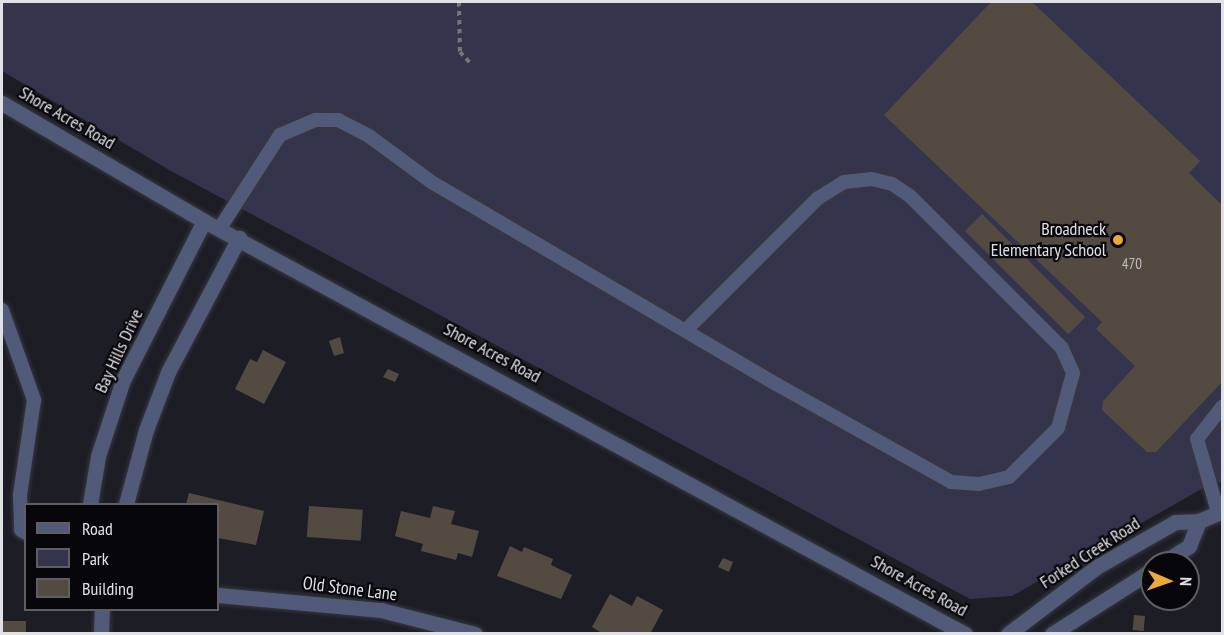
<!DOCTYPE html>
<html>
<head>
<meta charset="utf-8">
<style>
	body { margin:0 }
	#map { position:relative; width:1224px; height:635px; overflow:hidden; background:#1d1d26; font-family:"PT Sans Narrow",sans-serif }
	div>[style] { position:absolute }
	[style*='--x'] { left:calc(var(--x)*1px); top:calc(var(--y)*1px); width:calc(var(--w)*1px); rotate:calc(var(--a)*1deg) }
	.green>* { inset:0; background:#35344d }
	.building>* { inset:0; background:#534b42; transform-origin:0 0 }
	.path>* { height:4px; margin-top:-2px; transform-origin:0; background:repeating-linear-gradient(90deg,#75767d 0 4.5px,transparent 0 9px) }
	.roads { filter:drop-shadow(0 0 2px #383841) drop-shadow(0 0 2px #383841) }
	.lane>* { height:14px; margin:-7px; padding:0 7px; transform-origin:7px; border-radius:7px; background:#515b79 }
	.street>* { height:15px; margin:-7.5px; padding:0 7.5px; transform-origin:7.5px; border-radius:7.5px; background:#515b79 }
	.dots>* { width:16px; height:16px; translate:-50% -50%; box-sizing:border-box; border:3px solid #07070b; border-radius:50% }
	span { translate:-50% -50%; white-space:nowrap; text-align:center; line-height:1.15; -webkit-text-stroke:4.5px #07070b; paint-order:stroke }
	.number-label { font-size:15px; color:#bdbcbe }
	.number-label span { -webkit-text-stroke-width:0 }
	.street-label { font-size:18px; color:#e0e1e7 }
	.poi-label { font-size:18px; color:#e0e1e7 }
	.right { translate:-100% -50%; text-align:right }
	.frame { position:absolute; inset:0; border:3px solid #e0e1e7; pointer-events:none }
	.legend { position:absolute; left:24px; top:503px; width:195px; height:108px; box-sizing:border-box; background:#07070b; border:2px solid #5e5e63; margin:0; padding:8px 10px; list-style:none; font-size:18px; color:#e0e1e7 }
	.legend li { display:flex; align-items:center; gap:12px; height:30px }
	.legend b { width:30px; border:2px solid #5e5e63 }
	.north { position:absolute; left:1140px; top:551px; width:60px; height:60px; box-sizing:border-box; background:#07070b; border:2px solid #5e5e63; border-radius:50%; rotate:92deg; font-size:16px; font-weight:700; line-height:24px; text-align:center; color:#e0e1e7 }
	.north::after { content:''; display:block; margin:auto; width:21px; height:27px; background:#e9aa38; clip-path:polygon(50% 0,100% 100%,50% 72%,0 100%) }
</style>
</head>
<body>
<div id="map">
	<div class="green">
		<div style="clip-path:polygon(2px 2px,1222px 2px,1222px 482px,1207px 486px,1012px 596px,970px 599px,171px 171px,2px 71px)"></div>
	</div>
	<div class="building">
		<div style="clip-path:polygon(991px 2px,1032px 2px,1200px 161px,1189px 173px,1222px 205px,1222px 382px,1156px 452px,1147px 452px,1102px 410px,1103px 401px,1135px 366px,1096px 329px,1102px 322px,884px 115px)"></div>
		<div style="left:982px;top:214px;width:146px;height:24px;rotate:45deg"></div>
		<div style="clip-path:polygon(340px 337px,344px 353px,334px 356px,329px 341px)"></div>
		<div style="clip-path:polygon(263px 350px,286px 362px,264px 404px,235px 389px,250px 359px,257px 362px)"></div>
		<div style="clip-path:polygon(388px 369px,399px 374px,395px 382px,383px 377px)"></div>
		<div style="clip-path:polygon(189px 493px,264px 511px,256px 545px,218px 538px,218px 504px,186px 504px)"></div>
		<div style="left:309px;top:506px;width:54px;height:31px;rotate:4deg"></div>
		<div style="clip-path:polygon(433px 506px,455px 511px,451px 524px,479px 531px,472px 557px,458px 553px,456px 560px,421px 551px,423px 544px,395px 536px,401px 511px,430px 518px)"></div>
		<div style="clip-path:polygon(510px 546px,522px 552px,524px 547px,553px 559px,551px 565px,572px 575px,561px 599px,497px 576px)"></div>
		<div style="clip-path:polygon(723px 558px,733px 562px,729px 572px,718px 567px)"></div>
		<div style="clip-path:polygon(610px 594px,632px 606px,637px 596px,663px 610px,650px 634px,603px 634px,592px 627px)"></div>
		<div style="left:1134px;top:615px;width:11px;height:15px;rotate:5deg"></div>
		<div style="left:26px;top:621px;width:13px;height:24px;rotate:90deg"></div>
	</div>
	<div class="path">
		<div style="--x:459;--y:2;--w:50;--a:88.9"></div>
		<div style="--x:460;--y:52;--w:18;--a:47"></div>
	</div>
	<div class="roads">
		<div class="lane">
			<div style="--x:220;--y:228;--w:111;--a:-57.2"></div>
			<div style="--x:280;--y:135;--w:39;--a:-23"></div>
			<div style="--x:316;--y:120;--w:22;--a:0"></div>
			<div style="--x:338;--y:120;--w:35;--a:27"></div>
			<div style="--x:369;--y:136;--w:79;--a:36.3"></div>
			<div style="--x:433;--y:183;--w:61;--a:30.3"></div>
			<div style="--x:486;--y:214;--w:336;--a:30.4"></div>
			<div style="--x:776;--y:384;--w:201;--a:29.2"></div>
			<div style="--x:951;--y:482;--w:28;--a:4"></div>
			<div style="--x:979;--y:484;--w:31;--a:-13"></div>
			<div style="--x:1009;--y:477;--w:69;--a:-45"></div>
			<div style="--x:1058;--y:428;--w:57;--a:-74.7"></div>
			<div style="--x:1073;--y:373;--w:27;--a:-114"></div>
			<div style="--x:1062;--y:348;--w:215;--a:-135"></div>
			<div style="--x:910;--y:196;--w:22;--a:-146"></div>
			<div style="--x:892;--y:184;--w:21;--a:-166"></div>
			<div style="--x:872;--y:179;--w:28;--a:174"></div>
			<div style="--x:844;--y:182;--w:31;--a:148"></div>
			<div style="--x:818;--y:198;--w:187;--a:135"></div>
			<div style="--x:2;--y:310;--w:96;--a:70.4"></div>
			<div style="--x:34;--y:400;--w:96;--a:98.4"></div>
			<div style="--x:20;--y:495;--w:35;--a:88"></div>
			<div style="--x:21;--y:530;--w:6;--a:31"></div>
			<div style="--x:1218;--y:512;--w:76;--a:-106"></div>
			<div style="--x:1197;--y:439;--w:41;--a:-52"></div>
		</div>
		<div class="street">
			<div style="--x:2;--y:103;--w:234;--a:30.3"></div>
			<div style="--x:204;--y:221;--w:866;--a:28.49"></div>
			<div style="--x:90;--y:504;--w:49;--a:-80.5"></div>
			<div style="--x:98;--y:456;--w:80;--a:-71.8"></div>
			<div style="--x:123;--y:380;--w:178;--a:-63"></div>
			<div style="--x:126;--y:504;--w:77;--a:-74.9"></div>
			<div style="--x:146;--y:430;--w:62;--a:-69.2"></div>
			<div style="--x:168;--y:372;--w:152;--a:-62.1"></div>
			<div style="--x:1162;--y:563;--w:32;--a:-32"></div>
			<div style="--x:1189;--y:546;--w:27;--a:-68"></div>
			<div style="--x:218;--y:595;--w:164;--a:5.3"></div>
			<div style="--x:381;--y:610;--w:97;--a:14.3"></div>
			<div style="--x:101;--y:634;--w:24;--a:-88"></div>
			<div style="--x:1008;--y:634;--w:113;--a:-37.1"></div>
			<div style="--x:1098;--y:566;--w:89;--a:-29.7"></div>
			<div style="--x:1175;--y:522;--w:24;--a:-2"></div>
			<div style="--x:1199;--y:521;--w:25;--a:-23"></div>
			<div style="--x:1052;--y:634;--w:119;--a:-32.6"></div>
		</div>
	</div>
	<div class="dots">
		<div style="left:1118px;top:240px;background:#e9aa38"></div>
	</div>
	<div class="number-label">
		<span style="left:1132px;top:264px">470</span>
	</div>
	<div class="street-label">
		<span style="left:67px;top:118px;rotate:30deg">Shore Acres Road</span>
		<span style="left:119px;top:351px;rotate:-65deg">Bay Hills Drive</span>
		<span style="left:492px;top:353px;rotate:28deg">Shore Acres Road</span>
		<span style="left:1090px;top:553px;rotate:-33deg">Forked Creek Road</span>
		<span style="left:919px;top:586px;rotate:29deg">Shore Acres Road</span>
		<span style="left:350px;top:589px;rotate:7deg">Old Stone Lane</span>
	</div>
	<div class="poi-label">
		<span class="right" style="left:1106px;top:240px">Broadneck<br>Elementary School</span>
	</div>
	<div class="frame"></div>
	<ul class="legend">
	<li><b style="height:8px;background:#515b79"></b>Road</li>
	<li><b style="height:16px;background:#35344d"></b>Park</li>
	<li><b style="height:16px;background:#534b42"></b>Building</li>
	</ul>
	<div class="north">N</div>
</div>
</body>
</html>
